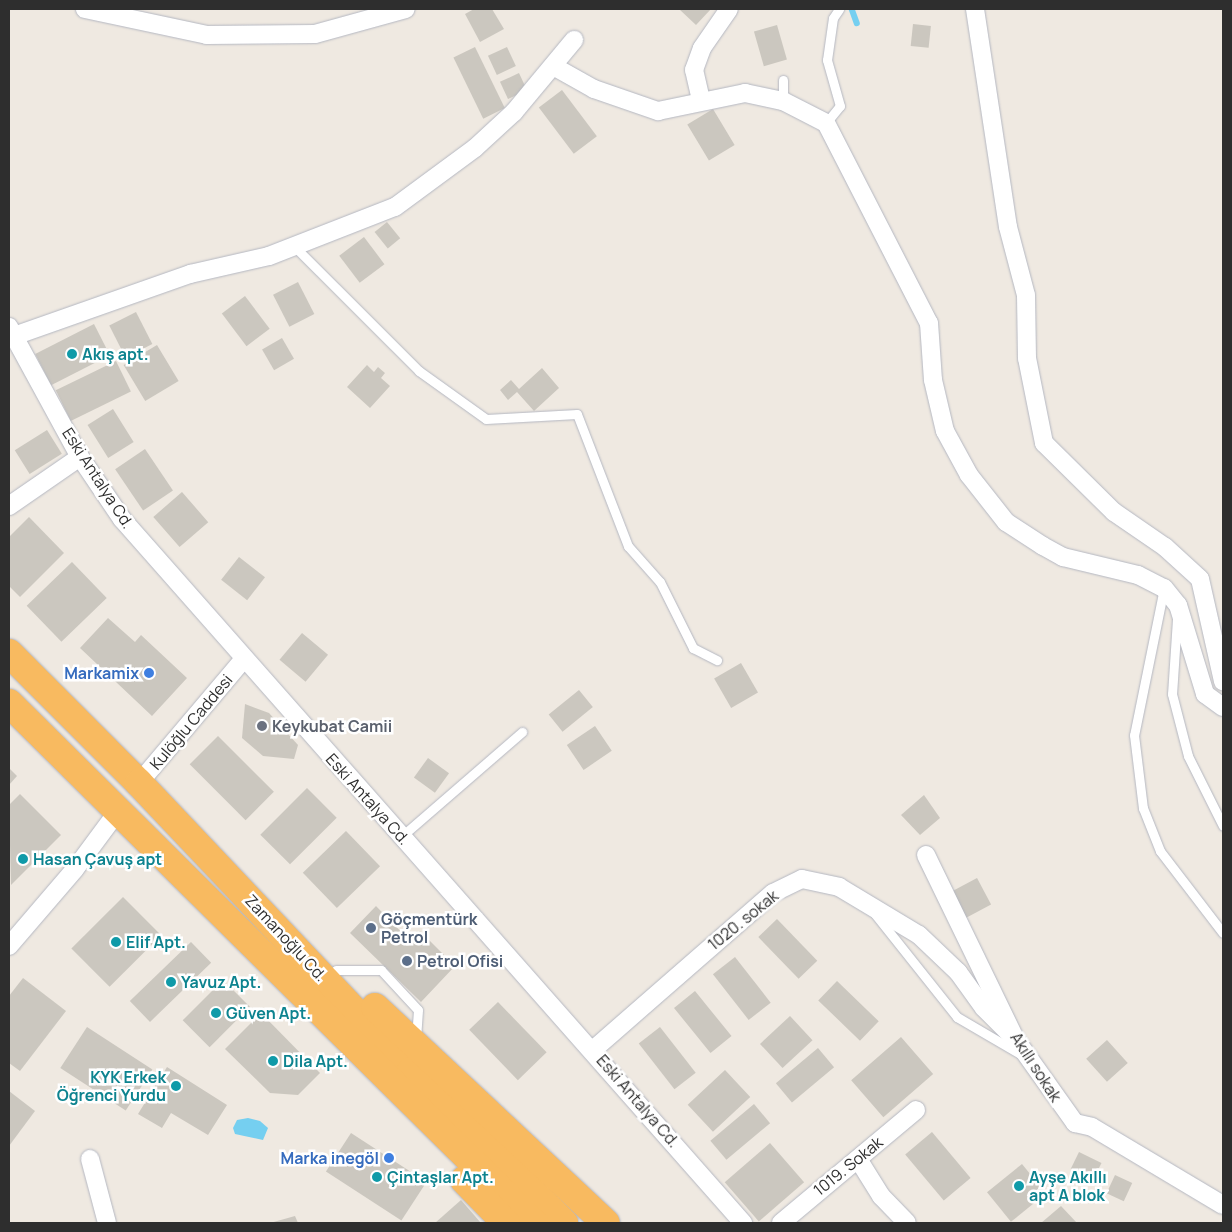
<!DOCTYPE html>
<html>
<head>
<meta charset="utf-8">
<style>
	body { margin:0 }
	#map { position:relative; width:1232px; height:1232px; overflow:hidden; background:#efe9e1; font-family:Manrope,sans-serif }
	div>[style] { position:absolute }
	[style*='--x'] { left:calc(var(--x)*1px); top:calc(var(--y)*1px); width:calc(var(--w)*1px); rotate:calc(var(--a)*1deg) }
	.water>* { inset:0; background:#75cff0 }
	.stream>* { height:5.5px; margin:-2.75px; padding:0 2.75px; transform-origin:2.75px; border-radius:2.75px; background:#75cff0 }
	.building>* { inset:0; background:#cbc7bf; transform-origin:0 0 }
	.roads { filter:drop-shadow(0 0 1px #b4b7c1) drop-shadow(0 0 1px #b4b7c1) }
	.service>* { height:9px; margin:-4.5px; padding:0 4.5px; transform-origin:4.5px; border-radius:4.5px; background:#fff }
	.minor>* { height:18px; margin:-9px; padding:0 9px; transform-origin:9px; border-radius:9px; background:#fff }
	.trunk>* { height:28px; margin:-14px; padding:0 14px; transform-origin:14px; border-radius:14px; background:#f8ba60 }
	.dots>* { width:14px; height:14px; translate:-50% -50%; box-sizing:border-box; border:2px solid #fff; border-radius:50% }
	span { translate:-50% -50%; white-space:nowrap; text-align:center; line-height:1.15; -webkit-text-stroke:5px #fff; paint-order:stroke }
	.culture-label { font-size:16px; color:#0d838f; font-weight:700 }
	.left { translate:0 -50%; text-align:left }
	.right { translate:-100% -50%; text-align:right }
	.street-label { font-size:16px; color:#2e2e2e }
	.shop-label { font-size:16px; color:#366cbe; font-weight:700 }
	.worship-label { font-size:16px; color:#5b616d; font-weight:700 }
	.service-label { font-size:16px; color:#4e5e75; font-weight:700 }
	.frame { position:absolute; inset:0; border:10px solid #2e2e2e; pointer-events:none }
</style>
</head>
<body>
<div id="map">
	<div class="water">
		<div style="clip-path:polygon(248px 1118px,260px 1121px,268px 1128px,263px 1140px,235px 1134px,233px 1128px,237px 1120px)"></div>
	</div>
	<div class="stream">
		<div style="--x:852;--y:9;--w:15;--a:70"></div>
	</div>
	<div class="building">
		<div style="clip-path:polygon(474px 9px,492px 9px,504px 29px,480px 42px,465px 14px)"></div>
		<div style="clip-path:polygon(679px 9px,711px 9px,696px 25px)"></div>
		<div style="left:913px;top:24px;width:18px;height:22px;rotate:6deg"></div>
		<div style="left:777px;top:25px;width:36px;height:24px;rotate:74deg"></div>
		<div style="left:475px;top:47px;width:68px;height:24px;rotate:64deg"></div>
		<div style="left:507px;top:47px;width:21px;height:21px;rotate:65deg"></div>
		<div style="left:519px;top:73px;width:19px;height:21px;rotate:65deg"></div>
		<div style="left:562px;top:90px;width:58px;height:29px;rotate:53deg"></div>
		<div style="left:713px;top:109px;width:42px;height:30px;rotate:59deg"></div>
		<div style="left:387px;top:222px;width:21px;height:16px;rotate:51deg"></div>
		<div style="left:364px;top:237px;width:34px;height:31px;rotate:53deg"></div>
		<div style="left:298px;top:282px;width:36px;height:28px;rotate:63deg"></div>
		<div style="left:245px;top:296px;width:41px;height:29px;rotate:53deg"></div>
		<div style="left:136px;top:312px;width:36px;height:30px;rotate:63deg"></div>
		<div style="left:94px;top:324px;width:35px;height:66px;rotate:63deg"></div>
		<div style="left:282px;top:338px;width:24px;height:23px;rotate:60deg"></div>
		<div style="left:157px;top:345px;width:42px;height:39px;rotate:59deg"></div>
		<div style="left:116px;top:361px;width:34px;height:67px;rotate:64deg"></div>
		<div style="clip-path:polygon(367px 365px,374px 372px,378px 367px,385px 373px,381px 378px,390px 386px,370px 408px,347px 387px)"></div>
		<div style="clip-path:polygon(542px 368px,559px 388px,534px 411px,517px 392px,508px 400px,500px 390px,511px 380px,519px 389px)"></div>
		<div style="left:113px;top:409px;width:39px;height:30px;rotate:58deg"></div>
		<div style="left:47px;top:430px;width:28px;height:38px;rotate:58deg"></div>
		<div style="left:145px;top:449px;width:50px;height:36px;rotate:56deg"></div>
		<div style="left:182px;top:492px;width:40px;height:38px;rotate:49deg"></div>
		<div style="clip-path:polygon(29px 517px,64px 553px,20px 597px,9px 586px,9px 537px)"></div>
		<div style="left:239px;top:557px;width:33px;height:29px;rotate:38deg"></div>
		<div style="left:72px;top:562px;width:50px;height:63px;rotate:46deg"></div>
		<div style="clip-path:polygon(108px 618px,135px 642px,141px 635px,187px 678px,152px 716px,80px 648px)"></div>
		<div style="left:302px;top:633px;width:34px;height:35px;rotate:40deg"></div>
		<div style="left:741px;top:663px;width:34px;height:31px;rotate:60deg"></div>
		<div style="left:579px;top:690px;width:22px;height:39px;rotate:51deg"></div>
		<div style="clip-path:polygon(245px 704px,269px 713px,298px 745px,294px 759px,263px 756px,242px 738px)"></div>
		<div style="left:595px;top:726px;width:30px;height:34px;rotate:56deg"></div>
		<div style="left:218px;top:736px;width:79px;height:40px;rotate:45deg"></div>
		<div style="left:428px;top:758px;width:26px;height:24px;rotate:36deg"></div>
		<div style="clip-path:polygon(9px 768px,17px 776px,9px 785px)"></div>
		<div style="left:307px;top:788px;width:42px;height:66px;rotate:45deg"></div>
		<div style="clip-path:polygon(20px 794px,61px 835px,11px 885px,9px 805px)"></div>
		<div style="clip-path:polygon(924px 795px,940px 818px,920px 835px,901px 815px)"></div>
		<div style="left:346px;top:831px;width:49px;height:60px;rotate:46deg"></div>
		<div style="left:977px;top:878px;width:30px;height:34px;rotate:62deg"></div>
		<div style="left:123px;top:897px;width:54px;height:73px;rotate:45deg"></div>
		<div style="clip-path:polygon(376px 906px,410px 941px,420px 931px,455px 966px,421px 1002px,350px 933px)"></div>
		<div style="left:777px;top:919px;width:58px;height:26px;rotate:46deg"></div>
		<div style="left:191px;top:942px;width:29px;height:85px;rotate:46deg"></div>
		<div style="left:735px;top:957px;width:58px;height:28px;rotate:52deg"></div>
		<div style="clip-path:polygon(23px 978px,66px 1011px,20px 1071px,9px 1063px,9px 996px)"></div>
		<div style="left:223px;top:980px;width:38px;height:57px;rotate:45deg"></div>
		<div style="left:837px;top:981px;width:58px;height:27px;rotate:44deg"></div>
		<div style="left:695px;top:991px;width:58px;height:27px;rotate:51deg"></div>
		<div style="left:498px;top:1002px;width:70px;height:40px;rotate:46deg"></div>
		<div style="clip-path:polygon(261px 1013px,320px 1073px,298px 1095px,270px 1093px,225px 1049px)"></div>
		<div style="left:790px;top:1016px;width:33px;height:41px;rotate:47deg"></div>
		<div style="left:87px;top:1027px;width:78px;height:49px;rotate:33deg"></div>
		<div style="left:660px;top:1027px;width:58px;height:27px;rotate:52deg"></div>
		<div style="left:901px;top:1037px;width:49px;height:66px;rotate:49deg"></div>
		<div style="left:1107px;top:1040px;width:31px;height:28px;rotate:48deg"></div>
		<div style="left:818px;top:1048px;width:25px;height:55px;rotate:50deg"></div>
		<div style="clip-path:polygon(167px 1067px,227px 1105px,208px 1135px,171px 1113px,162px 1128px,138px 1114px)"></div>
		<div style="left:725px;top:1070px;width:37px;height:51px;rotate:47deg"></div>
		<div style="clip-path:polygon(9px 1091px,35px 1111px,9px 1146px)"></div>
		<div style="left:754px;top:1104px;width:25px;height:57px;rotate:50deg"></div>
		<div style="left:932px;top:1132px;width:60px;height:35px;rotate:50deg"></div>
		<div style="left:351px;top:1133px;width:90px;height:46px;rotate:33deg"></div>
		<div style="left:770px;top:1143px;width:52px;height:60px;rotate:49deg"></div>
		<div style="left:1079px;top:1152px;width:25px;height:19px;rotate:26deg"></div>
		<div style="left:1022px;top:1164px;width:38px;height:45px;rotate:51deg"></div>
		<div style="left:1115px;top:1175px;width:19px;height:20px;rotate:25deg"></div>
		<div style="clip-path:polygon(461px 1200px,481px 1223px,435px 1223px)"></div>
		<div style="clip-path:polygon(1061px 1206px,1077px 1223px,1041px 1223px)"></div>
		<div style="clip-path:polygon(295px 1216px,298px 1223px,270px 1223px)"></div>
	</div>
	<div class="roads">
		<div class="service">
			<div style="--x:783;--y:101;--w:21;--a:-90"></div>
			<div style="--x:826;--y:123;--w:22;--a:-51"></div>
			<div style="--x:840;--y:106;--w:48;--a:-105.8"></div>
			<div style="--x:827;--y:60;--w:42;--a:-81.9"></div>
			<div style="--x:833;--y:18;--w:11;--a:-56"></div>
			<div style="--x:295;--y:247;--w:175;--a:45"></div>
			<div style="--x:419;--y:371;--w:82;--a:35.6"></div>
			<div style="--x:486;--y:419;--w:91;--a:-3.1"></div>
			<div style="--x:577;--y:414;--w:142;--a:68.9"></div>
			<div style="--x:628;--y:546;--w:48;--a:48.4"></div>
			<div style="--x:660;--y:582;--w:74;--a:63.4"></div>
			<div style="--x:693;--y:648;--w:27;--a:27"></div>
			<div style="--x:1164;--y:588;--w:150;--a:101.5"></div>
			<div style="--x:1134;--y:735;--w:74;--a:83"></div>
			<div style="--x:1143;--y:808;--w:46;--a:68.4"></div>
			<div style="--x:1160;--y:851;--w:103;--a:52.5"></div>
			<div style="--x:1177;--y:619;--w:75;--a:93.8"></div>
			<div style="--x:1172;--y:694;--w:64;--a:75.5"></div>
			<div style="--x:1188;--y:756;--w:78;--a:63.4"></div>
			<div style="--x:402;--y:836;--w:159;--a:-40.9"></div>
			<div style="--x:875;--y:914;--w:132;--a:51.5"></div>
			<div style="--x:957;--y:1017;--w:75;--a:30.3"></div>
			<div style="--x:336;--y:970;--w:45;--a:0"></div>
			<div style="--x:381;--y:970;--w:54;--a:47.2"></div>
			<div style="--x:418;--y:1010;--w:29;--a:94"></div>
		</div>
		<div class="minor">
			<div style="--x:85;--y:9;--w:125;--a:12"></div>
			<div style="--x:207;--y:35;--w:108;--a:-0.5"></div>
			<div style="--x:315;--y:34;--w:94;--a:-15.4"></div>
			<div style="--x:975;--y:9;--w:220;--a:81.4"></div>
			<div style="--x:1008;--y:227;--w:70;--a:75.2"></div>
			<div style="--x:1026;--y:295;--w:63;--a:89.1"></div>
			<div style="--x:1027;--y:358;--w:87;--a:78.7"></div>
			<div style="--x:1044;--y:443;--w:98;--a:44.6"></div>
			<div style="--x:1114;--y:512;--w:62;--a:34.5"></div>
			<div style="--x:1165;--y:547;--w:47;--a:42.4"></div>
			<div style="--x:1200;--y:579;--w:105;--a:77.3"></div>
			<div style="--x:553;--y:66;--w:47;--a:29.3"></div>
			<div style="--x:594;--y:89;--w:68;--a:19"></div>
			<div style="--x:658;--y:111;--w:89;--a:-11.7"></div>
			<div style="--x:745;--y:93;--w:39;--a:12"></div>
			<div style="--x:783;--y:101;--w:48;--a:27.1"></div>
			<div style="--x:826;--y:123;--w:225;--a:62.8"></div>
			<div style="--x:929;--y:323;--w:57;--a:86"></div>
			<div style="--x:933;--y:380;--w:52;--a:76.8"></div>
			<div style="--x:945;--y:431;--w:50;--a:61.4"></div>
			<div style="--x:969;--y:475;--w:60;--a:51.8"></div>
			<div style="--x:1006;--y:522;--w:44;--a:33"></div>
			<div style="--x:1043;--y:546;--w:23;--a:29"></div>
			<div style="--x:1063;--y:557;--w:77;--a:13.5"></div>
			<div style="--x:1138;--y:575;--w:29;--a:27"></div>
			<div style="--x:1164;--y:588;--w:22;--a:51"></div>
			<div style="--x:1178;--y:605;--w:93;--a:73.1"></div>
			<div style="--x:1205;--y:694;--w:22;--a:36"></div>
			<div style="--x:701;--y:100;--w:31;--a:-103"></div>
			<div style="--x:694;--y:70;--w:23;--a:-70"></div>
			<div style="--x:702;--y:48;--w:47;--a:-55.3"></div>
			<div style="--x:9;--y:327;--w:148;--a:61.4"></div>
			<div style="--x:80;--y:457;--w:75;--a:55.9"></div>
			<div style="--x:122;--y:519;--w:939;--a:48.58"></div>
			<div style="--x:14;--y:336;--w:187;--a:-19.4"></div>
			<div style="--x:190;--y:274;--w:81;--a:-12.8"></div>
			<div style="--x:269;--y:256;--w:135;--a:-21.3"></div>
			<div style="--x:395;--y:207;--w:99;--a:-36.4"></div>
			<div style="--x:475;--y:148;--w:53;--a:-42.7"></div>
			<div style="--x:514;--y:112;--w:94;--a:-50.2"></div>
			<div style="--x:9;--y:506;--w:86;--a:-34.6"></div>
			<div style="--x:139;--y:783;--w:161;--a:-49.8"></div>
			<div style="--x:926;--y:855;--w:206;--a:64.1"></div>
			<div style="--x:1016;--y:1040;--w:102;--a:54.6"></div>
			<div style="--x:1075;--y:1123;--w:17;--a:13"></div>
			<div style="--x:1092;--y:1127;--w:152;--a:30.8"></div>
			<div style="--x:9;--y:946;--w:101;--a:-49.4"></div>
			<div style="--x:75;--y:869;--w:72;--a:-53.4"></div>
			<div style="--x:594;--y:1049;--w:237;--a:-41.1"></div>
			<div style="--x:773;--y:893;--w:32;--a:-26"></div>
			<div style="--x:802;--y:879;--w:38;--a:12"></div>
			<div style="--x:839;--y:887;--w:93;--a:31"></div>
			<div style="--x:919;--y:935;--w:54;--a:43.5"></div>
			<div style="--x:958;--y:972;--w:44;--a:54.2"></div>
			<div style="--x:984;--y:1008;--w:45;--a:45"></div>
			<div style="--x:90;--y:1159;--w:66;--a:75.1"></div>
			<div style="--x:858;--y:1159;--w:44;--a:58.1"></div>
			<div style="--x:881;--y:1196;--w:37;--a:46"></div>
			<div style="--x:781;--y:1223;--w:176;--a:-39.9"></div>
		</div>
		<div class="trunk">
			<div style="--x:9;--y:653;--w:184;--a:45"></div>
			<div style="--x:139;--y:783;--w:396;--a:46.6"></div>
			<div style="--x:411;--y:1071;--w:216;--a:44.8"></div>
			<div style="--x:9;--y:703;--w:739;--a:44.73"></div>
			<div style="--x:375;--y:1007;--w:316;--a:43.1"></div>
			<div style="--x:464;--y:1180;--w:60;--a:45.7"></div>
		</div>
	</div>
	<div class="dots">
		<div style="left:72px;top:354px;background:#0f9aa8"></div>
		<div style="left:149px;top:673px;background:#3f7fe0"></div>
		<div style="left:262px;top:726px;background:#6b7280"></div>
		<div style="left:23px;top:859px;background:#0f9aa8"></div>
		<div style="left:371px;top:928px;background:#5c6f8a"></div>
		<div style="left:116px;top:942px;background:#0f9aa8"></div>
		<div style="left:407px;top:961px;background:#5c6f8a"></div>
		<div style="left:171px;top:982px;background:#0f9aa8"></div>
		<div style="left:216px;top:1013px;background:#0f9aa8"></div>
		<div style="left:273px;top:1061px;background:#0f9aa8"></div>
		<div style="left:176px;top:1086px;background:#0f9aa8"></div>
		<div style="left:389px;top:1158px;background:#3f7fe0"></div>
		<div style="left:377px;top:1177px;background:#0f9aa8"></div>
		<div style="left:1019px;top:1186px;background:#0f9aa8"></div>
	</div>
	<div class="culture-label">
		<span class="left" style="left:82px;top:354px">Akış apt.</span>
		<span class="left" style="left:33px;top:859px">Hasan Çavuş apt</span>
		<span class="left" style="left:126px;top:942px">Elif Apt.</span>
		<span class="left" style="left:181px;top:982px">Yavuz Apt.</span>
		<span class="left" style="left:226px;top:1013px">Güven Apt.</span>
		<span class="left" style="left:283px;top:1061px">Dila Apt.</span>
		<span class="right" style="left:166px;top:1086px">KYK Erkek<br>Öğrenci Yurdu</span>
		<span class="left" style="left:387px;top:1177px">Çintaşlar Apt.</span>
		<span class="left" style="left:1029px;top:1186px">Ayşe Akıllı<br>apt A blok</span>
	</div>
	<div class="street-label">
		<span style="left:98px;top:478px;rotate:57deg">Eski Antalya Cd.</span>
		<span style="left:191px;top:722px;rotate:-50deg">Kulöğlu Caddesi</span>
		<span style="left:368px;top:799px;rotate:48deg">Eski Antalya Cd.</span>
		<span style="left:743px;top:920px;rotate:-39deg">1020. sokak</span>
		<span style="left:286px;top:938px;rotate:47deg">Zamanoğlu Cd.</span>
		<span style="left:1036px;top:1067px;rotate:57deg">Akıllı sokak</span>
		<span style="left:638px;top:1101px;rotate:49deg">Eski Antalya Cd.</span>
		<span style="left:848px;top:1166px;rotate:-39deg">1019. Sokak</span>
	</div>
	<div class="shop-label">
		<span class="right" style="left:139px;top:673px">Markamix</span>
		<span class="right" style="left:379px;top:1158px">Marka inegöl</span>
	</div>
	<div class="worship-label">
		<span class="left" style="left:272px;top:726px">Keykubat Camii</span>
	</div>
	<div class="service-label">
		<span class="left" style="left:381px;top:928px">Göçmentürk<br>Petrol</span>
		<span class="left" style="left:417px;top:961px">Petrol Ofisi</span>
	</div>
	<div class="frame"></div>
</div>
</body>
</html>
